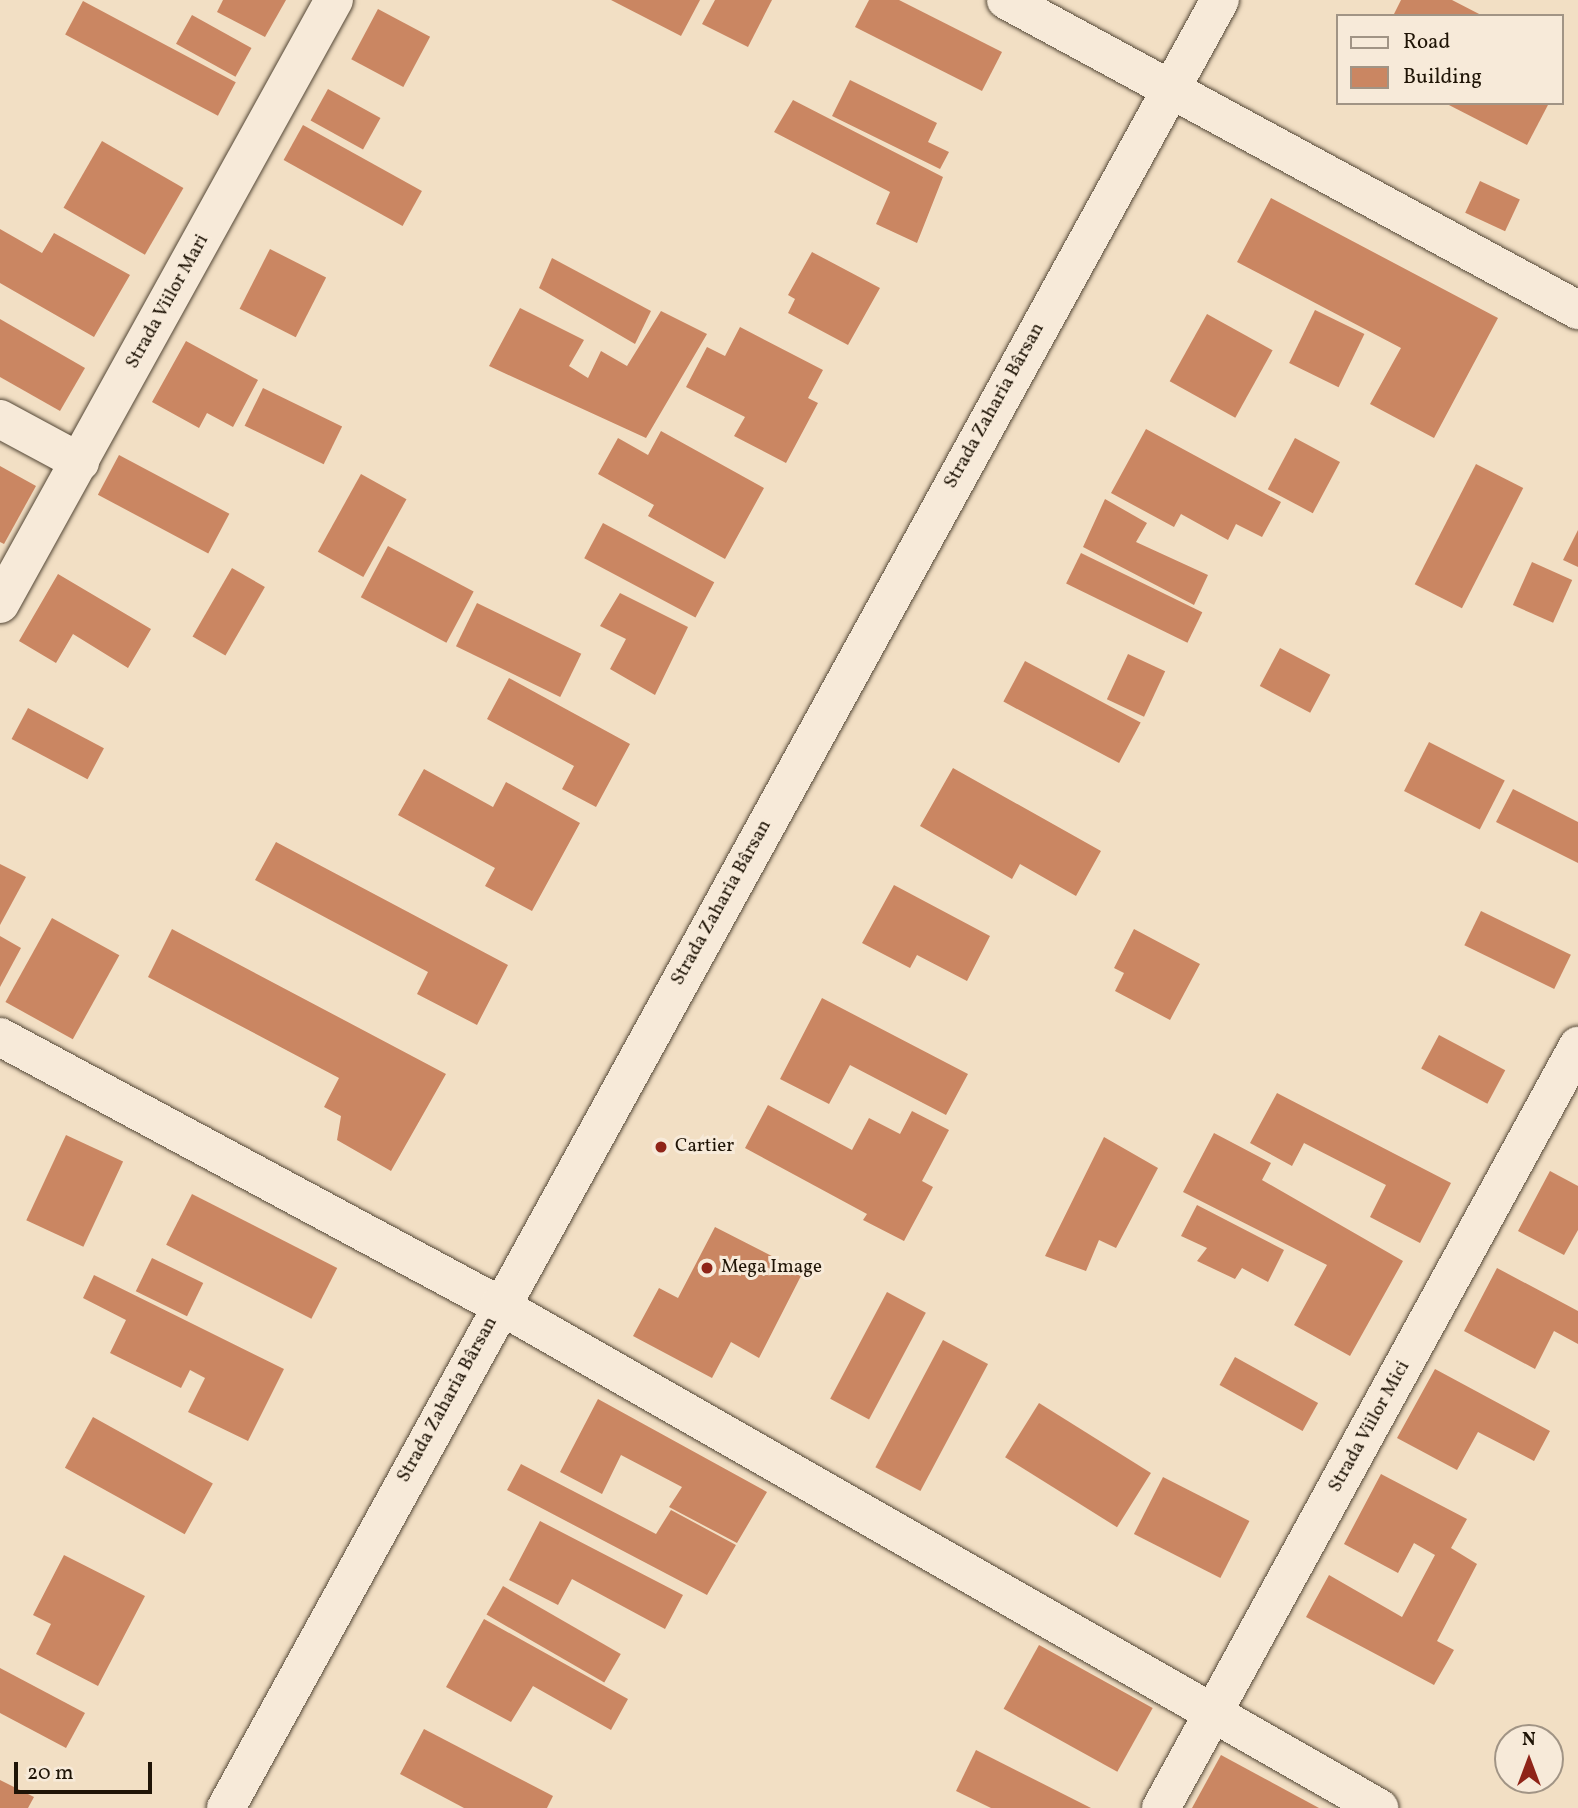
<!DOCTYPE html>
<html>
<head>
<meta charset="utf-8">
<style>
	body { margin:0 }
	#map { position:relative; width:1578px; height:1808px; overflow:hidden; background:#f2dfc4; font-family:Vollkorn,serif }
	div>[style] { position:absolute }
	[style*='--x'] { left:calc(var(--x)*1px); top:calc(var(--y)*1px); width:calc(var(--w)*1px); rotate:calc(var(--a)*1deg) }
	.building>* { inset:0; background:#ca8662; transform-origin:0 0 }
	.roads { filter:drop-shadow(0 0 2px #544736) drop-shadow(0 0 2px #544736) }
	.minor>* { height:38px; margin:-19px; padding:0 19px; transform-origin:19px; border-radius:19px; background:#f7ead9 }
	.secondary>* { height:38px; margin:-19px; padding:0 19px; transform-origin:19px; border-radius:19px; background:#f7ead9 }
	.dots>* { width:19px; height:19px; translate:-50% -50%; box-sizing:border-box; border:4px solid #f7ead9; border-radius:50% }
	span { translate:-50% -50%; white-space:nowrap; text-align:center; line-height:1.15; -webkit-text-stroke:6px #f7ead9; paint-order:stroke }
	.street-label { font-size:19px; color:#1f1406 }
	.poi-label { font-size:19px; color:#1f1406 }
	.left { translate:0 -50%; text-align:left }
	.legend { position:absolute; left:1336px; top:14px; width:228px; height:91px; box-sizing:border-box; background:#f7ead9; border:2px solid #a19485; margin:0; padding:9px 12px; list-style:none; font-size:21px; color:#1f1406 }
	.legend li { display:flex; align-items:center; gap:14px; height:35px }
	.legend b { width:35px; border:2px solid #a19485 }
	.north { position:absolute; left:1494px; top:1724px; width:70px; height:70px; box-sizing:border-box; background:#f7ead9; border:2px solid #a19485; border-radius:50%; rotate:0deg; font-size:19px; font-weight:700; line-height:28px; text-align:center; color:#1f1406 }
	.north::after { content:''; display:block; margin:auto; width:24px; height:32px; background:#8f2418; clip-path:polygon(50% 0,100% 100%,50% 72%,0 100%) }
	.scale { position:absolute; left:14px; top:1762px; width:138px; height:32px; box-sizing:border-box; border:4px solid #1f1406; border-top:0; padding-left:9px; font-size:21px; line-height:24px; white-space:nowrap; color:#1f1406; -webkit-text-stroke:5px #f7ead9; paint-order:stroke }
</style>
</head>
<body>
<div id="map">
	<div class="building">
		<div style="clip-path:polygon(223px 0,286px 0,265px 37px,217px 12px)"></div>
		<div style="clip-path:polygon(611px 0,700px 0,681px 36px)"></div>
		<div style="clip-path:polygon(715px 0,772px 0,748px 47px,702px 24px)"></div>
		<div style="clip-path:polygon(869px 0,899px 0,1002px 52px,982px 91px,855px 27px)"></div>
		<div style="clip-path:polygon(1401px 0,1452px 0,1483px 16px,1393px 16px)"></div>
		<div style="left:83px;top:1px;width:173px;height:38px;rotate:28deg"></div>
		<div style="left:378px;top:9px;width:59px;height:57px;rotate:28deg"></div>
		<div style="left:192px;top:15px;width:68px;height:33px;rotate:29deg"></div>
		<div style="clip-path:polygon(850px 80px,937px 123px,928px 142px,949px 152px,940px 169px,832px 116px)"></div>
		<div style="left:328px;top:89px;width:60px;height:36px;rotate:29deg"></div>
		<div style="clip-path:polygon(793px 100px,943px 177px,917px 243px,876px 224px,890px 192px,774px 132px)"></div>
		<div style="clip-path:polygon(1445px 103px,1549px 103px,1527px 145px)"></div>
		<div style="left:303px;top:125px;width:136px;height:40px;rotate:29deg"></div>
		<div style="left:102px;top:141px;width:94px;height:77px;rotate:30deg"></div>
		<div style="left:1480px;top:181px;width:44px;height:35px;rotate:25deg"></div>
		<div style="clip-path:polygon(1271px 198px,1498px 318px,1434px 438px,1370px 404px,1401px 348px,1237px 262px)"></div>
		<div style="clip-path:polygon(0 229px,42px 253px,54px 233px,130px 275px,94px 337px,0 283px)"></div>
		<div style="left:270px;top:249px;width:63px;height:67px;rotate:27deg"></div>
		<div style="clip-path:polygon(812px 252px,880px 288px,848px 345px,788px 313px,795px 299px,788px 295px)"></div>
		<div style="clip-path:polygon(552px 258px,651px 311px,635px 344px,539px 288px)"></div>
		<div style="clip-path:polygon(520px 308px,584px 340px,569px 366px,588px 378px,601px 351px,627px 366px,661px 311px,707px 334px,646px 438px,489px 366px)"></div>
		<div style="left:1315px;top:310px;width:55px;height:59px;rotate:26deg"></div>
		<div style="left:1207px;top:314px;width:75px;height:77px;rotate:29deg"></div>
		<div style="clip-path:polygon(0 319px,85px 368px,60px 411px,0 377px)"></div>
		<div style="clip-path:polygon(740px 327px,823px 370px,808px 398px,818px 403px,786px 463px,734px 436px,745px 417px,686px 387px,707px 347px,725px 356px)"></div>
		<div style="clip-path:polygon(186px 341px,258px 380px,233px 427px,207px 413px,199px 428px,152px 402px)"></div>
		<div style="left:263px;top:388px;width:88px;height:42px;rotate:26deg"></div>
		<div style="clip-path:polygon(1146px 429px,1281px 502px,1262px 537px,1236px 524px,1228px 540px,1181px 514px,1174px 527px,1111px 493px)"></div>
		<div style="clip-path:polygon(661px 431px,764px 488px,725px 559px,648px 516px,654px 505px,598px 474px,618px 438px,648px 455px)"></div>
		<div style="left:1295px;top:438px;width:51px;height:58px;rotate:28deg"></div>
		<div style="left:119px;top:455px;width:125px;height:45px;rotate:28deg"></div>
		<div style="left:1476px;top:464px;width:53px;height:135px;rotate:27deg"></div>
		<div style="clip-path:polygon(0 466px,36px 486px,4px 544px,0 542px)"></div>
		<div style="left:361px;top:474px;width:52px;height:89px;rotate:29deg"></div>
		<div style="clip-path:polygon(1105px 499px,1147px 523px,1136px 542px,1208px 575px,1194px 605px,1083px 547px)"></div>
		<div style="left:603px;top:523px;width:126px;height:40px;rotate:28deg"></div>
		<div style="clip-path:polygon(1578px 530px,1578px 567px,1563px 560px)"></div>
		<div style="left:388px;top:546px;width:97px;height:58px;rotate:28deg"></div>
		<div style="left:1081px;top:553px;width:135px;height:34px;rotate:26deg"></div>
		<div style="left:1532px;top:562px;width:44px;height:47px;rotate:24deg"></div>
		<div style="left:232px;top:568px;width:38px;height:79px;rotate:30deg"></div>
		<div style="clip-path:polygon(58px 574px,151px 629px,128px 668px,73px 634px,56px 663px,19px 641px)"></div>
		<div style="clip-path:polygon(620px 593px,688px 627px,655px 695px,610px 669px,626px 639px,600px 626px)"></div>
		<div style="left:477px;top:603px;width:116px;height:48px;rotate:26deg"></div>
		<div style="left:1280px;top:648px;width:57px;height:43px;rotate:28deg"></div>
		<div style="left:1128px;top:654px;width:41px;height:50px;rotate:25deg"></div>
		<div style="left:1025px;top:661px;width:131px;height:46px;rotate:28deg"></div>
		<div style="clip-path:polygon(509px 678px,630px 744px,596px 807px,562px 789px,574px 766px,487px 719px)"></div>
		<div style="left:28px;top:708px;width:86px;height:35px;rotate:28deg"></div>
		<div style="left:1429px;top:742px;width:85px;height:55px;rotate:27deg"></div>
		<div style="clip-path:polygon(953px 768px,1101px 851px,1076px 896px,1020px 864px,1012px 879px,920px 826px)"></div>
		<div style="clip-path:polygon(424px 769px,493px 807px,506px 782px,580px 823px,532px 911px,485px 886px,495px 868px,398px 815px)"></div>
		<div style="clip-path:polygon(1513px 789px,1578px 822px,1578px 863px,1496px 822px)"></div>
		<div style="clip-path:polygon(276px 842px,508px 965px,477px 1025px,417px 994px,428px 972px,255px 880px)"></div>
		<div style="clip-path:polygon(0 864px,26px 877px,0 925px)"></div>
		<div style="clip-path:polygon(894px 885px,990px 936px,967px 981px,917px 955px,910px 968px,862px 943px)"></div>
		<div style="left:1481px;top:911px;width:100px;height:38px;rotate:26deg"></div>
		<div style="left:52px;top:918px;width:77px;height:96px;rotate:29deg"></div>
		<div style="clip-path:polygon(172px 929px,446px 1074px,391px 1171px,337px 1140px,341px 1116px,324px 1107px,339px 1078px,148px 977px)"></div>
		<div style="clip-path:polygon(1134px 929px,1200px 964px,1170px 1020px,1115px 991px,1124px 973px,1114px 968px)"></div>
		<div style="clip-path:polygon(0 936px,21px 948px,0 987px)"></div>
		<div style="clip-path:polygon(822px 998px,968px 1074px,946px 1115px,850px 1065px,829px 1104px,780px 1079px)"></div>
		<div style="left:1439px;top:1035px;width:75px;height:38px;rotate:28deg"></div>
		<div style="clip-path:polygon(1277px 1093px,1451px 1183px,1420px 1243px,1370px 1217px,1386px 1185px,1304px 1143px,1292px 1166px,1250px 1143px)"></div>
		<div style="clip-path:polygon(768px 1105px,852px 1150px,869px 1118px,900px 1134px,912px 1111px,949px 1130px,922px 1181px,933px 1187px,904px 1241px,863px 1220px,867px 1214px,745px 1148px)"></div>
		<div style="clip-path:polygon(1214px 1133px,1271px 1163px,1262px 1180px,1403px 1261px,1350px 1356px,1294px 1325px,1327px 1265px,1183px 1192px)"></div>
		<div style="left:66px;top:1135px;width:63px;height:94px;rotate:25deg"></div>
		<div style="clip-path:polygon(1104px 1137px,1158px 1168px,1116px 1248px,1099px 1240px,1086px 1271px,1045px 1256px)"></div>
		<div style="clip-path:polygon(1550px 1171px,1578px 1186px,1578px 1230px,1564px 1255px,1518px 1231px)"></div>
		<div style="left:192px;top:1194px;width:163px;height:57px;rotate:27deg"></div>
		<div style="clip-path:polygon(1197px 1205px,1284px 1250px,1268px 1282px,1242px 1268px,1235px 1279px,1197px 1261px,1207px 1248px,1181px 1236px)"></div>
		<div style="clip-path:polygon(715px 1227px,803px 1272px,759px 1358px,731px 1342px,712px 1378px,633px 1336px,659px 1288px,678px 1298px)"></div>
		<div style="left:152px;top:1258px;width:57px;height:37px;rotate:26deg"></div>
		<div style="clip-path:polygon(1497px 1268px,1578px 1311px,1578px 1344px,1554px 1331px,1535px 1369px,1464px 1331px)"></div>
		<div style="clip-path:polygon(94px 1275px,284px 1369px,248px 1441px,188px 1412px,205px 1378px,190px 1370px,181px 1388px,110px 1353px,126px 1320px,83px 1298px)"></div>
		<div style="left:887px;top:1292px;width:44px;height:121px;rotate:28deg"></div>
		<div style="left:943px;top:1340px;width:51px;height:144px;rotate:28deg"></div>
		<div style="left:1235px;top:1357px;width:95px;height:32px;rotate:29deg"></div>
		<div style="clip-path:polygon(1435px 1369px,1550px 1431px,1534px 1461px,1478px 1432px,1457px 1470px,1397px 1438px)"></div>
		<div style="clip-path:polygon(598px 1399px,767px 1492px,737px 1543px,669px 1507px,682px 1487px,621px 1455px,602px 1494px,560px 1472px)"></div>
		<div style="left:1039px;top:1403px;width:132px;height:64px;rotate:32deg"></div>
		<div style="left:93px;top:1417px;width:137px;height:58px;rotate:29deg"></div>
		<div style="clip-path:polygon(521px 1464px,656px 1534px,671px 1510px,736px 1545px,707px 1595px,507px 1490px)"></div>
		<div style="clip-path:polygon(1381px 1474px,1467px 1519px,1451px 1548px,1477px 1564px,1437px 1641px,1454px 1650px,1434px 1685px,1306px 1617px,1329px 1575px,1402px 1617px,1435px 1555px,1414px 1543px,1398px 1573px,1344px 1544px)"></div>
		<div style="left:1163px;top:1477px;width:97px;height:64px;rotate:27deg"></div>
		<div style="clip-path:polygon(540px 1521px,683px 1595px,665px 1629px,572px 1579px,558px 1605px,509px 1580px)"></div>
		<div style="clip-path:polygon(64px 1555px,145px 1596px,98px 1686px,36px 1654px,51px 1624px,33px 1615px)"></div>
		<div style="left:503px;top:1586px;width:136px;height:33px;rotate:30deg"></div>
		<div style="clip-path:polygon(484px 1619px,628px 1699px,611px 1730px,533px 1686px,511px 1722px,446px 1687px)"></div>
		<div style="left:1039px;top:1645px;width:130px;height:73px;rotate:29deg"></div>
		<div style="clip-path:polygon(0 1668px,85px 1713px,66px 1748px,0 1713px)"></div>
		<div style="clip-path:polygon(424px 1729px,553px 1796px,547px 1808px,464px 1808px,400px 1774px)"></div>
		<div style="clip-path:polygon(976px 1750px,1091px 1808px,991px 1808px,956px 1791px)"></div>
		<div style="clip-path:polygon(1221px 1755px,1319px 1808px,1192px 1808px)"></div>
		<div style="clip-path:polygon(0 1780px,34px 1797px,28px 1808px,0 1808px)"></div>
	</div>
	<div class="roads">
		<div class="minor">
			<div style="--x:1006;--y:0;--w:651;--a:28.46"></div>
			<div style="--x:0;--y:419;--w:91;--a:28.3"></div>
			<div style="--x:0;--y:604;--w:690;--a:-61.06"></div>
			<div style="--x:0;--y:1037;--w:566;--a:28.24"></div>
			<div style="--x:499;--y:1305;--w:1014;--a:29.75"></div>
			<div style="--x:1161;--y:1808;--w:869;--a:-61.31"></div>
		</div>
		<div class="secondary">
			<div style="--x:226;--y:1808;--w:2063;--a:-61.2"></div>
		</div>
	</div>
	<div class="dots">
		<div style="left:661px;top:1147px;background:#8f2418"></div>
		<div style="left:707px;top:1268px;background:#8f2418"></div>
	</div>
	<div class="street-label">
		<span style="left:168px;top:302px;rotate:-61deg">Strada Viilor Mari</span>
		<span style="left:995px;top:406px;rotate:-61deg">Strada Zaharia Bârsan</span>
		<span style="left:722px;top:903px;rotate:-61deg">Strada Zaharia Bârsan</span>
		<span style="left:448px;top:1400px;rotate:-61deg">Strada Zaharia Bârsan</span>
		<span style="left:1370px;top:1427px;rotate:-61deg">Strada Viilor Mici</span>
	</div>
	<div class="poi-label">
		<span class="left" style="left:675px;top:1147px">Cartier</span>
		<span class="left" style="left:721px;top:1268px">Mega Image</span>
	</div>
	<ul class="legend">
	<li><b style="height:9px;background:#f7ead9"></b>Road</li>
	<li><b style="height:19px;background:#ca8662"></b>Building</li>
	</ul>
	<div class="north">N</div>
	<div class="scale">20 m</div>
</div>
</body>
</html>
